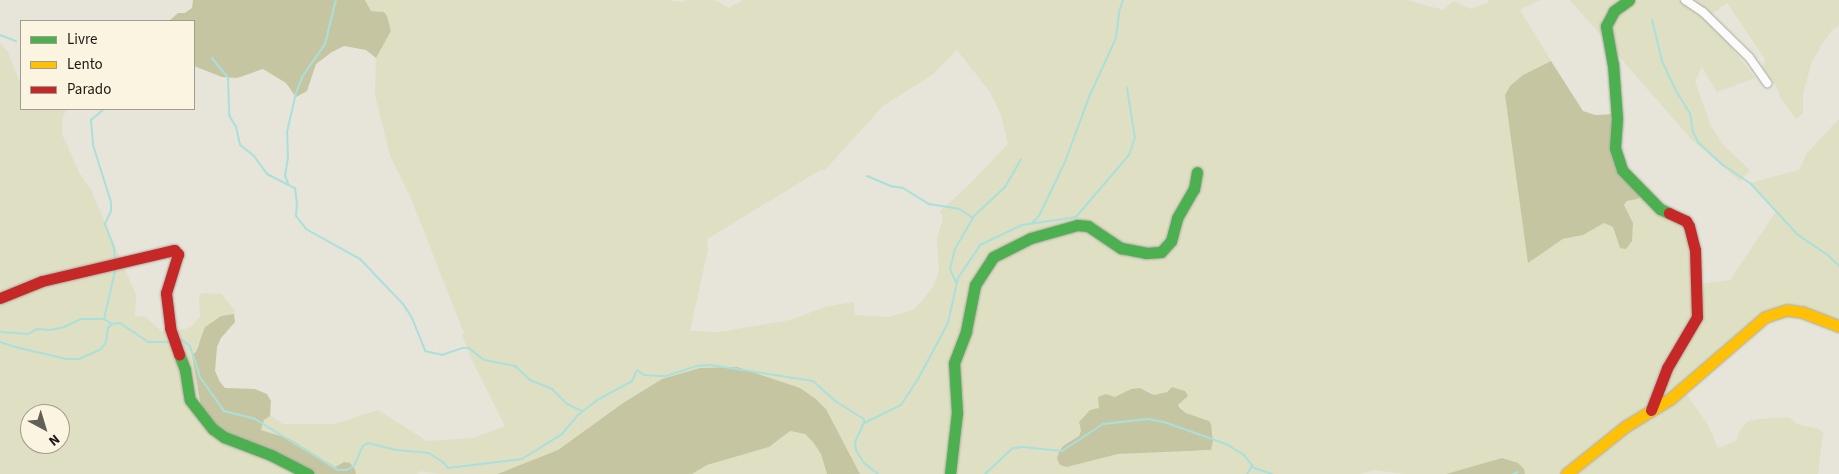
<!DOCTYPE html>
<html>
<head>
<meta charset="utf-8">
<style>
	body { margin:0 }
	#map { position:relative; width:1839px; height:474px; overflow:hidden; background:#e7e4d9; font-family:"Source Sans 3",sans-serif }
	div>[style] { position:absolute }
	[style*='--x'] { left:calc(var(--x)*1px); top:calc(var(--y)*1px); width:calc(var(--w)*1px); rotate:calc(var(--a)*1deg) }
	.green>* { inset:0; background:#dfdfc3 }
	.forest>* { inset:0; background:#c5c6a1 }
	.stream>* { height:2px; margin:-1px; padding:0 1px; transform-origin:1px; border-radius:1px; background:#a9e0dc }
	.roads { filter:drop-shadow(0 0 1px #aba9a0) drop-shadow(0 0 1px #aba9a0) }
	.street>* { height:8px; margin:-4px; padding:0 4px; transform-origin:4px; border-radius:4px; background:#fbfbf9 }
	.fast>* { height:11px; margin:-5.5px; padding:0 5.5px; transform-origin:5.5px; border-radius:5.5px; background:#4caf50 }
	.slow>* { height:11px; margin:-5.5px; padding:0 5.5px; transform-origin:5.5px; border-radius:5.5px; background:#ffc107 }
	.jam>* { height:11px; margin:-5.5px; padding:0 5.5px; transform-origin:5.5px; border-radius:5.5px; background:#c62828 }
	span { translate:-50% -50%; white-space:nowrap; text-align:center; line-height:1.15; -webkit-text-stroke:5px #fbf4e0; paint-order:stroke }
	.legend { position:absolute; left:20px; top:20px; width:175px; height:90px; box-sizing:border-box; background:#fbf4e0; border:1px solid #a19c8d; margin:0; padding:6px 9px; list-style:none; font-size:15px; color:#1a1811 }
	.legend li { display:flex; align-items:center; gap:10px; height:25px }
	.legend b { width:25px; border:1px solid #a19c8d }
	.north { position:absolute; left:20px; top:404px; width:50px; height:50px; box-sizing:border-box; background:#fbf4e0; border:1px solid #a19c8d; border-radius:50%; rotate:141deg; font-size:14px; font-weight:700; line-height:20px; text-align:center; color:#1a1811 }
	.north::after { content:''; display:block; margin:auto; width:18px; height:22px; background:#625f57; clip-path:polygon(50% 0,100% 100%,50% 72%,0 100%) }
</style>
</head>
<body>
<div id="map">
	<div class="green">
		<div style="clip-path:polygon(evenodd,365px 0,667px 0,682px 2px,686px 0,714px 0,729px 8px,743px 0,1407px 0,1443px 10px,1454px 1px,1470px 9px,1488px 3px,1489px 0,1540px 0,1520px 10px,1551px 61px,1544px 64px,1528px 262px,1564px 239px,1583px 235px,1604px 223px,1613px 227px,1620px 248px,1633px 223px,1624px 205px,1627px 201px,1637px 198px,1648px 192px,1659px 206px,1683px 219px,1700px 284px,1730px 280px,1777px 210px,1750px 183px,1799px 170px,1807px 153px,1839px 119px,1839px 325px,1781px 309px,1681px 389px,1565px 474px,1525px 474px,1524px 469px,1502px 458px,1446px 474px,1407px 474px,1374px 470px,1359px 474px,860px 474px,826px 409px,816px 399px,800px 388px,736px 367px,662px 379px,623px 403px,558px 450px,497px 474px,439px 474px,421px 471px,417px 474px,356px 474px,355px 468px,339px 464px,335px 467px,290px 439px,261px 430px,264px 420px,270px 415px,283px 424px,335px 424px,378px 410px,427px 441px,473px 438px,505px 426px,472px 360px,462px 335px,464px 333px,412px 201px,390px 155px,375px 95px,376px 58px,391px 31px,379px 11px,371px 11px,365px 0,957px 50px,990px 92px,1001px 115px,1008px 144px,971px 183px,940px 211px,943px 219px,937px 238px,939px 272px,933px 287px,921px 302px,912px 310px,889px 317px,855px 315px,854px 302px,825px 307px,790px 320px,719px 332px,690px 331px,708px 249px,707px 239px,820px 170px,825px 170px,883px 106px,932px 75px,957px 50px,365px 0,1131px 389px,1149px 391px,1154px 395px,1167px 392px,1186px 413px,1208px 421px,1213px 433px,1207px 451px,1174px 450px,1118px 454px,1067px 467px,1063px 446px,1079px 436px,1081px 430px,1099px 408px,1131px 389px)"></div>
		<div style="clip-path:polygon(1570px 0,1839px 0,1839px 25px,1830px 32px,1812px 61px,1803px 94px,1803px 113px,1796px 119px,1780px 97px,1776px 85px,1762px 67px,1765px 59px,1727px 3px,1708px 17px,1755px 78px,1717px 92px,1702px 67px,1695px 81px,1711px 126px,1724px 146px,1750px 170px,1740px 181px,1691px 139px)"></div>
		<div style="clip-path:polygon(evenodd,0 43px,8px 52px,19px 80px,21px 80px,21px 109px,66px 109px,62px 121px,62px 134px,79px 172px,91px 190px,136px 295px,135px 316px,146px 317px,162px 332px,185px 329px,191px 327px,200px 316px,199px 295px,203px 293px,221px 294px,235px 310px,234px 314px,213px 320px,197px 346px,196px 352px,192px 355px,201px 407px,314px 474px,0 474px,0 43px,30px 414px,60px 414px,60px 444px,30px 444px,30px 414px)"></div>
		<div style="clip-path:polygon(1685px 392px,1708px 425px,1718px 448px,1736px 441px,1740px 430px,1747px 422px,1758px 419px,1789px 417px,1797px 424px,1819px 429px,1823px 432px,1818px 474px,1574px 474px,1625px 432px)"></div>
		<div style="clip-path:polygon(790px 431px,805px 434px,813px 442px,821px 454px,827px 474px,692px 474px,707px 465px,769px 447px)"></div>
	</div>
	<div class="forest">
		<div style="clip-path:polygon(193px 0,365px 0,371px 11px,384px 12px,387px 16px,391px 31px,376px 58px,366px 50px,344px 46px,332px 52px,316px 64px,307px 91px,296px 97px,286px 83px,263px 69px,237px 78px,222px 77px,194px 66px,194px 21px,169px 21px,178px 13px,185px 13px,192px 8px)"></div>
		<div style="clip-path:polygon(1551px 61px,1583px 111px,1595px 115px,1617px 114px,1621px 157px,1632px 177px,1648px 192px,1637px 199px,1627px 201px,1624px 205px,1633px 223px,1632px 241px,1626px 249px,1620px 248px,1613px 227px,1604px 223px,1583px 235px,1563px 239px,1528px 263px,1505px 95px,1510px 86px,1523px 75px)"></div>
		<div style="clip-path:polygon(234px 314px,235px 322px,221px 338px,217px 347px,215px 371px,220px 382px,225px 388px,255px 389px,267px 394px,271px 401px,270px 416px,264px 420px,261px 430px,290px 439px,335px 467px,344px 462px,350px 463px,355px 469px,356px 474px,314px 474px,225px 436px,201px 407px,192px 355px,196px 352px,205px 327px,221px 316px)"></div>
		<div style="clip-path:polygon(737px 367px,800px 388px,816px 399px,826px 409px,860px 474px,827px 474px,821px 454px,813px 442px,805px 434px,790px 431px,769px 447px,707px 465px,692px 474px,497px 474px,558px 450px,623px 403px,662px 379px,700px 368px)"></div>
		<div style="clip-path:polygon(1172px 387px,1185px 391px,1188px 396px,1178px 405px,1180px 408px,1186px 413px,1209px 421px,1211px 424px,1213px 441px,1211px 450px,1118px 454px,1067px 467px,1060px 465px,1057px 459px,1059px 452px,1063px 446px,1079px 436px,1081px 430px,1079px 422px,1090px 410px,1099px 408px,1098px 397px,1106px 394px,1115px 397px,1131px 389px,1140px 388px,1154px 395px,1167px 392px)"></div>
		<div style="clip-path:polygon(1502px 458px,1518px 463px,1524px 469px,1525px 474px,1446px 474px)"></div>
	</div>
	<div class="stream">
		<div style="--x:1652;--y:20;--w:42;--a:76.3"></div>
		<div style="--x:1662;--y:61;--w:33;--a:65"></div>
		<div style="--x:1676;--y:91;--w:26;--a:58"></div>
		<div style="--x:1690;--y:113;--w:19;--a:81"></div>
		<div style="--x:1693;--y:132;--w:11;--a:63"></div>
		<div style="--x:1698;--y:142;--w:34;--a:43"></div>
		<div style="--x:1723;--y:165;--w:34;--a:34"></div>
		<div style="--x:1751;--y:184;--w:69;--a:47.3"></div>
		<div style="--x:1798;--y:235;--w:37;--a:34"></div>
		<div style="--x:1829;--y:256;--w:14;--a:45"></div>
		<div style="--x:0;--y:35;--w:17;--a:21"></div>
		<div style="--x:212;--y:58;--w:26;--a:51"></div>
		<div style="--x:228;--y:78;--w:37;--a:88"></div>
		<div style="--x:229;--y:115;--w:14;--a:60"></div>
		<div style="--x:236;--y:127;--w:18;--a:77"></div>
		<div style="--x:240;--y:145;--w:18;--a:38"></div>
		<div style="--x:254;--y:156;--w:22;--a:54"></div>
		<div style="--x:267;--y:174;--w:31;--a:27"></div>
		<div style="--x:295;--y:188;--w:16;--a:83"></div>
		<div style="--x:297;--y:204;--w:12;--a:95"></div>
		<div style="--x:296;--y:216;--w:16;--a:52"></div>
		<div style="--x:306;--y:229;--w:62;--a:29.1"></div>
		<div style="--x:360;--y:259;--w:62;--a:46.3"></div>
		<div style="--x:403;--y:304;--w:17;--a:57"></div>
		<div style="--x:412;--y:318;--w:35;--a:68"></div>
		<div style="--x:425;--y:351;--w:17;--a:13"></div>
		<div style="--x:442;--y:355;--w:21;--a:-19"></div>
		<div style="--x:462;--y:348;--w:7;--a:0"></div>
		<div style="--x:469;--y:348;--w:19;--a:39"></div>
		<div style="--x:484;--y:360;--w:32;--a:11"></div>
		<div style="--x:515;--y:366;--w:21;--a:43"></div>
		<div style="--x:530;--y:380;--w:24;--a:22"></div>
		<div style="--x:552;--y:389;--w:21;--a:45"></div>
		<div style="--x:567;--y:404;--w:17;--a:25"></div>
		<div style="--x:104;--y:109;--w:17;--a:140"></div>
		<div style="--x:91;--y:120;--w:25;--a:85"></div>
		<div style="--x:93;--y:145;--w:60;--a:72.5"></div>
		<div style="--x:111;--y:202;--w:9;--a:90"></div>
		<div style="--x:111;--y:211;--w:14;--a:115"></div>
		<div style="--x:105;--y:224;--w:26;--a:69"></div>
		<div style="--x:114;--y:248;--w:13;--a:86"></div>
		<div style="--x:867;--y:176;--w:25;--a:23"></div>
		<div style="--x:890;--y:186;--w:13;--a:9"></div>
		<div style="--x:903;--y:188;--w:31;--a:32"></div>
		<div style="--x:929;--y:204;--w:30;--a:9"></div>
		<div style="--x:959;--y:209;--w:15;--a:32"></div>
		<div style="--x:288;--y:183;--w:8;--a:-113"></div>
		<div style="--x:285;--y:176;--w:18;--a:-81"></div>
		<div style="--x:288;--y:158;--w:26;--a:-92"></div>
		<div style="--x:287;--y:132;--w:40;--a:-77"></div>
		<div style="--x:296;--y:93;--w:17;--a:-69"></div>
		<div style="--x:302;--y:77;--w:40;--a:-55.1"></div>
		<div style="--x:325;--y:44;--w:45;--a:-76"></div>
		<div style="--x:1033;--y:222;--w:8;--a:-45"></div>
		<div style="--x:1039;--y:216;--w:60;--a:-64.3"></div>
		<div style="--x:1065;--y:162;--w:69;--a:-69.7"></div>
		<div style="--x:1089;--y:97;--w:65;--a:-65.4"></div>
		<div style="--x:1116;--y:38;--w:26;--a:-83"></div>
		<div style="--x:1119;--y:12;--w:13;--a:-72"></div>
		<div style="--x:956;--y:282;--w:14;--a:-115"></div>
		<div style="--x:950;--y:269;--w:21;--a:-76"></div>
		<div style="--x:955;--y:249;--w:39;--a:-60"></div>
		<div style="--x:975;--y:215;--w:41;--a:-43"></div>
		<div style="--x:1005;--y:187;--w:32;--a:-60"></div>
		<div style="--x:104;--y:319;--w:49;--a:-77.1"></div>
		<div style="--x:0;--y:332;--w:28;--a:4"></div>
		<div style="--x:28;--y:334;--w:10;--a:-29"></div>
		<div style="--x:37;--y:329;--w:14;--a:4"></div>
		<div style="--x:51;--y:330;--w:13;--a:-13"></div>
		<div style="--x:64;--y:327;--w:19;--a:-25"></div>
		<div style="--x:81;--y:319;--w:23;--a:0"></div>
		<div style="--x:104;--y:319;--w:9;--a:32"></div>
		<div style="--x:112;--y:324;--w:8;--a:-7"></div>
		<div style="--x:120;--y:323;--w:34;--a:34"></div>
		<div style="--x:148;--y:342;--w:24;--a:0"></div>
		<div style="--x:179;--y:341;--w:3;--a:-18"></div>
		<div style="--x:182;--y:340;--w:10;--a:37"></div>
		<div style="--x:190;--y:346;--w:33;--a:72"></div>
		<div style="--x:200;--y:377;--w:42;--a:54.8"></div>
		<div style="--x:224;--y:411;--w:32;--a:14"></div>
		<div style="--x:255;--y:419;--w:97;--a:31.6"></div>
		<div style="--x:338;--y:470;--w:9;--a:0"></div>
		<div style="--x:347;--y:470;--w:8;--a:-30"></div>
		<div style="--x:354;--y:466;--w:22;--a:-66"></div>
		<div style="--x:363;--y:446;--w:6;--a:-31"></div>
		<div style="--x:368;--y:443;--w:29;--a:14"></div>
		<div style="--x:396;--y:450;--w:33;--a:5"></div>
		<div style="--x:429;--y:453;--w:17;--a:33"></div>
		<div style="--x:443;--y:462;--w:8;--a:50"></div>
		<div style="--x:448;--y:468;--w:75;--a:-6.9"></div>
		<div style="--x:522;--y:459;--w:47;--a:-32"></div>
		<div style="--x:562;--y:434;--w:25;--a:-50"></div>
		<div style="--x:578;--y:415;--w:24;--a:-38"></div>
		<div style="--x:597;--y:400;--w:40;--a:-28"></div>
		<div style="--x:632;--y:381;--w:12;--a:-66"></div>
		<div style="--x:637;--y:370;--w:9;--a:36"></div>
		<div style="--x:644;--y:375;--w:22;--a:3"></div>
		<div style="--x:666;--y:376;--w:32;--a:-18"></div>
		<div style="--x:696;--y:366;--w:15;--a:-4"></div>
		<div style="--x:711;--y:365;--w:103;--a:8.9"></div>
		<div style="--x:813;--y:381;--w:30;--a:42"></div>
		<div style="--x:835;--y:401;--w:34;--a:32"></div>
		<div style="--x:864;--y:419;--w:3;--a:90"></div>
		<div style="--x:0;--y:342;--w:16;--a:18"></div>
		<div style="--x:15;--y:347;--w:53;--a:13"></div>
		<div style="--x:67;--y:359;--w:12;--a:0"></div>
		<div style="--x:79;--y:359;--w:24;--a:-24"></div>
		<div style="--x:101;--y:349;--w:9;--a:-54"></div>
		<div style="--x:106;--y:342;--w:14;--a:-82"></div>
		<div style="--x:108;--y:328;--w:6;--a:-45"></div>
		<div style="--x:878;--y:474;--w:18;--a:-142"></div>
		<div style="--x:864;--y:463;--w:15;--a:-122"></div>
		<div style="--x:856;--y:450;--w:8;--a:-97"></div>
		<div style="--x:855;--y:442;--w:21;--a:-65"></div>
		<div style="--x:864;--y:423;--w:41;--a:-25.9"></div>
		<div style="--x:901;--y:405;--w:31;--a:-57"></div>
		<div style="--x:918;--y:379;--w:64;--a:-61.8"></div>
		<div style="--x:948;--y:323;--w:46;--a:-77.5"></div>
		<div style="--x:958;--y:278;--w:40;--a:-56"></div>
		<div style="--x:980;--y:245;--w:47;--a:-25.5"></div>
		<div style="--x:1022;--y:225;--w:55;--a:-8.4"></div>
		<div style="--x:1076;--y:217;--w:82;--a:-49.5"></div>
		<div style="--x:1129;--y:155;--w:18;--a:-71"></div>
		<div style="--x:1135;--y:138;--w:51;--a:-99.1"></div>
		<div style="--x:985;--y:474;--w:38;--a:-43"></div>
		<div style="--x:1013;--y:448;--w:10;--a:-6"></div>
		<div style="--x:1023;--y:447;--w:39;--a:6"></div>
		<div style="--x:1062;--y:451;--w:49;--a:-33.4"></div>
		<div style="--x:1103;--y:424;--w:45;--a:-6.3"></div>
		<div style="--x:1148;--y:419;--w:16;--a:11"></div>
		<div style="--x:1164;--y:422;--w:66;--a:19.5"></div>
		<div style="--x:1226;--y:444;--w:21;--a:31"></div>
		<div style="--x:1244;--y:455;--w:16;--a:52"></div>
		<div style="--x:1254;--y:468;--w:20;--a:18"></div>
		<div style="--x:1247;--y:474;--w:9;--a:-58"></div>
		<div style="--x:1513;--y:474;--w:5;--a:-22"></div>
	</div>
	<div class="roads">
		<div class="street">
			<div style="--x:1685;--y:0;--w:22;--a:34"></div>
			<div style="--x:1703;--y:12;--w:64;--a:44.4"></div>
			<div style="--x:1749;--y:57;--w:32;--a:55"></div>
		</div>
		<div class="fast">
			<div style="--x:1629;--y:0;--w:19;--a:144"></div>
			<div style="--x:1614;--y:11;--w:17;--a:118"></div>
			<div style="--x:1606;--y:26;--w:39;--a:80"></div>
			<div style="--x:1613;--y:64;--w:55;--a:85.8"></div>
			<div style="--x:1617;--y:119;--w:29;--a:94"></div>
			<div style="--x:1615;--y:148;--w:23;--a:72"></div>
			<div style="--x:1622;--y:170;--w:54;--a:45.7"></div>
			<div style="--x:1660;--y:209;--w:10;--a:24"></div>
			<div style="--x:179;--y:354;--w:17;--a:69"></div>
			<div style="--x:185;--y:370;--w:30;--a:81"></div>
			<div style="--x:190;--y:400;--w:37;--a:52"></div>
			<div style="--x:213;--y:429;--w:14;--a:36"></div>
			<div style="--x:224;--y:437;--w:50;--a:21"></div>
			<div style="--x:271;--y:455;--w:42;--a:27.2"></div>
			<div style="--x:950;--y:474;--w:61;--a:-83.5"></div>
			<div style="--x:957;--y:413;--w:50;--a:-93.4"></div>
			<div style="--x:954;--y:363;--w:34;--a:-69"></div>
			<div style="--x:966;--y:331;--w:47;--a:-78.9"></div>
			<div style="--x:975;--y:285;--w:33;--a:-57"></div>
			<div style="--x:993;--y:257;--w:42;--a:-26.6"></div>
			<div style="--x:1031;--y:238;--w:48;--a:-15.8"></div>
			<div style="--x:1077;--y:225;--w:11;--a:5"></div>
			<div style="--x:1088;--y:226;--w:40;--a:34"></div>
			<div style="--x:1121;--y:248;--w:25;--a:11"></div>
			<div style="--x:1146;--y:253;--w:15;--a:-4"></div>
			<div style="--x:1161;--y:252;--w:15;--a:-48"></div>
			<div style="--x:1171;--y:241;--w:24;--a:-75"></div>
			<div style="--x:1177;--y:218;--w:34;--a:-60"></div>
			<div style="--x:1194;--y:189;--w:17;--a:-80"></div>
		</div>
		<div class="slow">
			<div style="--x:1566;--y:474;--w:77;--a:-38.7"></div>
			<div style="--x:1626;--y:426;--w:52;--a:-31.5"></div>
			<div style="--x:1670;--y:399;--w:125;--a:-40.8"></div>
			<div style="--x:1765;--y:317;--w:23;--a:-18"></div>
			<div style="--x:1787;--y:310;--w:15;--a:8"></div>
			<div style="--x:1802;--y:312;--w:40;--a:21"></div>
		</div>
		<div class="jam">
			<div style="--x:0;--y:298;--w:45;--a:-22"></div>
			<div style="--x:42;--y:281;--w:136;--a:-13.2"></div>
			<div style="--x:174;--y:250;--w:6;--a:45"></div>
			<div style="--x:178;--y:254;--w:41;--a:107.1"></div>
			<div style="--x:166;--y:293;--w:35;--a:83"></div>
			<div style="--x:170;--y:328;--w:28;--a:71"></div>
			<div style="--x:1651;--y:410;--w:45;--a:-69.1"></div>
			<div style="--x:1667;--y:368;--w:59;--a:-59.5"></div>
			<div style="--x:1697;--y:317;--w:67;--a:-91.7"></div>
			<div style="--x:1695;--y:250;--w:25;--a:-104"></div>
			<div style="--x:1689;--y:226;--w:6;--a:-121"></div>
			<div style="--x:1686;--y:221;--w:19;--a:-155"></div>
		</div>
	</div>
	<ul class="legend">
	<li><b style="height:6px;background:#4caf50"></b>Livre</li>
	<li><b style="height:6px;background:#ffc107"></b>Lento</li>
	<li><b style="height:6px;background:#c62828"></b>Parado</li>
	</ul>
	<div class="north">N</div>
</div>
</body>
</html>
